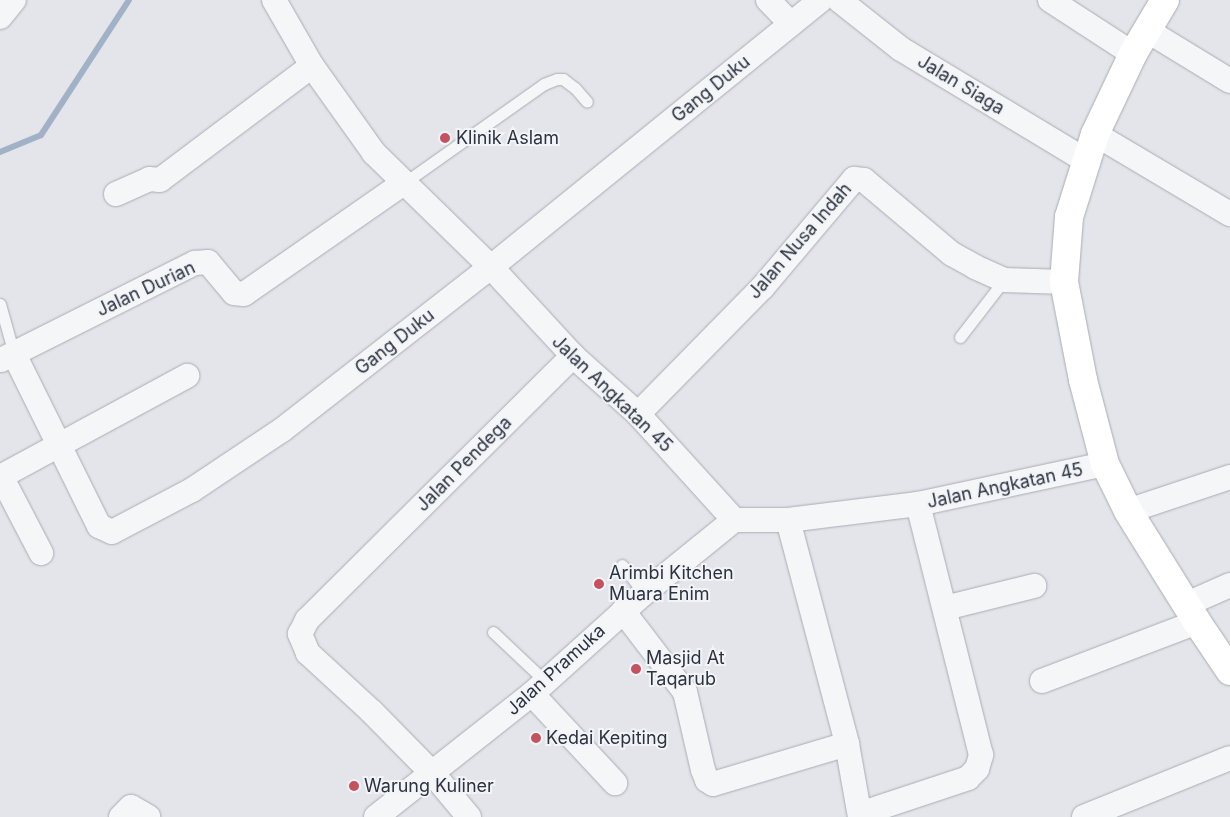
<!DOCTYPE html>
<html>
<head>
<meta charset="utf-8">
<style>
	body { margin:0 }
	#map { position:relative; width:1230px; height:817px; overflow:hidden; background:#e3e5ea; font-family:Inter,sans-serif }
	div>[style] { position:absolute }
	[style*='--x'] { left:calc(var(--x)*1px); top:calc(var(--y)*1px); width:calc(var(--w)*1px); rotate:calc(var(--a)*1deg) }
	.stream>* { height:6px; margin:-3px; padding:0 3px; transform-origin:3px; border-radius:3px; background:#a1b2c7 }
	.roads { filter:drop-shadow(0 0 1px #a8acb4) drop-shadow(0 0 1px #a8acb4) }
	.service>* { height:11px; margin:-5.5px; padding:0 5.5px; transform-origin:5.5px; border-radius:5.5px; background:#f5f6f8 }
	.minor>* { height:24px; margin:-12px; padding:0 12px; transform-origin:12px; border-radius:12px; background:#f5f6f8 }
	.trunk>* { height:28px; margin:-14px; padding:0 14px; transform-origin:14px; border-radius:14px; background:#fff }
	.dots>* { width:14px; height:14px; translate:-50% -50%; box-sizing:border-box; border:2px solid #f2f4f7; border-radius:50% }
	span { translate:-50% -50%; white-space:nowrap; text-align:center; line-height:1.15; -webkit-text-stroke:4px #f2f4f7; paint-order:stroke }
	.street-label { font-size:18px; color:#2c3341 }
	.poi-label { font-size:18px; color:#2c3341 }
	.left { translate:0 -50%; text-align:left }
</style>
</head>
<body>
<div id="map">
	<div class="stream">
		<div style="--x:0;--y:152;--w:44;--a:-22.5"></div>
		<div style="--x:41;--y:135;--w:161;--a:-56.9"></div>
	</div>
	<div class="roads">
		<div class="service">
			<div style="--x:404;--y:183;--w:171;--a:-35.3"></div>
			<div style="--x:544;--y:84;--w:14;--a:-21"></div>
			<div style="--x:557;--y:79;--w:6;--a:0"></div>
			<div style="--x:563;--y:79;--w:15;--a:37"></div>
			<div style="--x:575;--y:88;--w:18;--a:49"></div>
			<div style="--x:0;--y:304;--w:52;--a:74.4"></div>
			<div style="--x:960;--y:337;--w:72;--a:-52.3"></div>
			<div style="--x:622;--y:565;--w:36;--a:52"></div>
			<div style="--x:493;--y:632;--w:71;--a:43.3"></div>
		</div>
		<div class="minor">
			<div style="--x:274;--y:0;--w:76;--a:60.1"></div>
			<div style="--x:312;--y:66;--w:107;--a:54.5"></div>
			<div style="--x:374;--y:153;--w:163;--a:44.3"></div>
			<div style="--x:491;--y:267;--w:121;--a:47.3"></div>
			<div style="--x:573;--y:356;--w:87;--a:41.7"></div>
			<div style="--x:638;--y:414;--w:143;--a:47.8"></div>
			<div style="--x:734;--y:520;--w:54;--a:0"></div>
			<div style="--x:788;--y:520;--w:131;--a:-7"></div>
			<div style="--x:918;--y:504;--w:191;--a:-12.1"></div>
			<div style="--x:768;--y:0;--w:33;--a:46"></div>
			<div style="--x:839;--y:0;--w:79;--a:38.3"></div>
			<div style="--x:901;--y:49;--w:218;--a:31.1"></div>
			<div style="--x:1050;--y:0;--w:99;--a:33"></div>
			<div style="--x:0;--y:17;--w:22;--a:-51"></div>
			<div style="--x:1148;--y:31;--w:96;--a:31.4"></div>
			<div style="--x:1095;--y:134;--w:157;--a:30.7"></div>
			<div style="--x:116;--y:194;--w:36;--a:-24"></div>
			<div style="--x:149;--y:179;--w:11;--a:5"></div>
			<div style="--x:160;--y:180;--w:190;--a:-36.9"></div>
			<div style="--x:14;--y:354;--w:192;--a:63.7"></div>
			<div style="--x:99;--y:526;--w:14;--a:25"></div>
			<div style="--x:112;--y:532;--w:90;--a:-27.7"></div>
			<div style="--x:192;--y:490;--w:108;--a:-33.7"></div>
			<div style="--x:282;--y:430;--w:265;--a:-38"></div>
			<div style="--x:491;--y:267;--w:424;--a:-39"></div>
			<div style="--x:1;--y:360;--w:217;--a:-26.6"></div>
			<div style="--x:195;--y:263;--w:13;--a:-4"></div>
			<div style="--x:208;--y:262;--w:40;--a:50"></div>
			<div style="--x:234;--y:293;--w:10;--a:6"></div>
			<div style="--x:244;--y:294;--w:195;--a:-34.8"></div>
			<div style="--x:638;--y:414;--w:177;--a:-45.5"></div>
			<div style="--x:762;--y:288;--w:143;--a:-49.8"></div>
			<div style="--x:854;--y:179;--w:10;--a:6"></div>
			<div style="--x:864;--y:180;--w:115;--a:40.1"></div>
			<div style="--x:952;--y:254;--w:26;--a:29"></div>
			<div style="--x:975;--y:267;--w:32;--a:24"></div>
			<div style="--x:1004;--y:280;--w:60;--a:1.9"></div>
			<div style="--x:1;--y:476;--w:87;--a:62.5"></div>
			<div style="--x:0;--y:477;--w:213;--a:-28.4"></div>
			<div style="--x:1128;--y:511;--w:108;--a:-18.4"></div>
			<div style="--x:788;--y:520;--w:232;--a:75.2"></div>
			<div style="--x:847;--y:744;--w:74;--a:79.9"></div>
			<div style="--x:1187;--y:604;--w:47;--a:-23.8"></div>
			<div style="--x:945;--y:608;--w:92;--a:-13.9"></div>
			<div style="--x:623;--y:611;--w:102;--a:52.6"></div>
			<div style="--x:685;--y:692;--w:80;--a:77"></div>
			<div style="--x:703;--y:770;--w:11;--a:68"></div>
			<div style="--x:707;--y:780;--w:7;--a:34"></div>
			<div style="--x:713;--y:784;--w:140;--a:-16.6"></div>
			<div style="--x:1042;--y:681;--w:166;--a:-20.8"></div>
			<div style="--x:532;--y:694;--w:122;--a:47"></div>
			<div style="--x:860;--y:814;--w:114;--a:-18.4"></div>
			<div style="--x:968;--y:778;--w:13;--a:-45"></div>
			<div style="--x:977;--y:769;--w:15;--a:-74"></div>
			<div style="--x:981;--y:755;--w:259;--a:-104.1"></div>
			<div style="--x:121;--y:817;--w:14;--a:-45"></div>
			<div style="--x:131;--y:807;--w:20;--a:30"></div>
			<div style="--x:376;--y:817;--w:199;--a:-38.3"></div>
			<div style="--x:532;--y:694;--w:151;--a:-42"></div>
			<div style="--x:644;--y:593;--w:116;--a:-39"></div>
			<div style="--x:469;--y:817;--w:56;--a:-129.9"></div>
			<div style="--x:433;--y:774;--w:88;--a:-134.5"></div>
			<div style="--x:371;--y:711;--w:86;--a:-137.4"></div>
			<div style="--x:308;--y:653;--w:21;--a:-113"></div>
			<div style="--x:300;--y:634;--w:16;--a:-63"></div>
			<div style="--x:307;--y:620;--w:375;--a:-44.8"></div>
			<div style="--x:1084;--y:817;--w:157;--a:-22"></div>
		</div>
		<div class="trunk">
			<div style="--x:1165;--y:0;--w:63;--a:120.7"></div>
			<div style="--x:1133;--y:54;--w:89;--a:115.4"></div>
			<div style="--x:1095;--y:134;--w:87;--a:107.4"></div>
			<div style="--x:1069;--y:217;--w:65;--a:94.4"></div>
			<div style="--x:1064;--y:282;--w:100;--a:79"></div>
			<div style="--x:1083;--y:380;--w:87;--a:75.3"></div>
			<div style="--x:1105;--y:464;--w:52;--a:63.9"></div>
			<div style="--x:1128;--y:511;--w:131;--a:58.1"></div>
			<div style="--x:1197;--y:622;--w:59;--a:56"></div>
		</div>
	</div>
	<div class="dots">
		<div style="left:445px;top:138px;background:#c5525f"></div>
		<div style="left:599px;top:584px;background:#c5525f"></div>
		<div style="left:636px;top:669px;background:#c5525f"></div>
		<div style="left:536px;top:738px;background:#c5525f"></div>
		<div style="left:354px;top:786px;background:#c5525f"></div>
	</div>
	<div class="street-label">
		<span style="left:961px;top:85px;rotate:31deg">Jalan Siaga</span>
		<span style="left:711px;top:89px;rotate:-39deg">Gang Duku</span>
		<span style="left:800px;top:241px;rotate:-49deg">Jalan Nusa Indah</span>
		<span style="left:146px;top:289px;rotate:-25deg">Jalan Durian</span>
		<span style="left:395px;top:342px;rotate:-38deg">Gang Duku</span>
		<span style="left:612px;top:394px;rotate:44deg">Jalan Angkatan 45</span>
		<span style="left:464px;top:464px;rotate:-45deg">Jalan Pendega</span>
		<span style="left:1005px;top:486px;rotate:-12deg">Jalan Angkatan 45</span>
		<span style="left:556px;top:670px;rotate:-42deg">Jalan Pramuka</span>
	</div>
	<div class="poi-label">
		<span class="left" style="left:456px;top:138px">Klinik Aslam</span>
		<span class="left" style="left:609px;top:584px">Arimbi Kitchen<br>Muara Enim</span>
		<span class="left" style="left:646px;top:669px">Masjid At<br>Taqarub</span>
		<span class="left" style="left:546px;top:738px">Kedai Kepiting</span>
		<span class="left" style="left:364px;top:786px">Warung Kuliner</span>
	</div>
</div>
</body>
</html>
